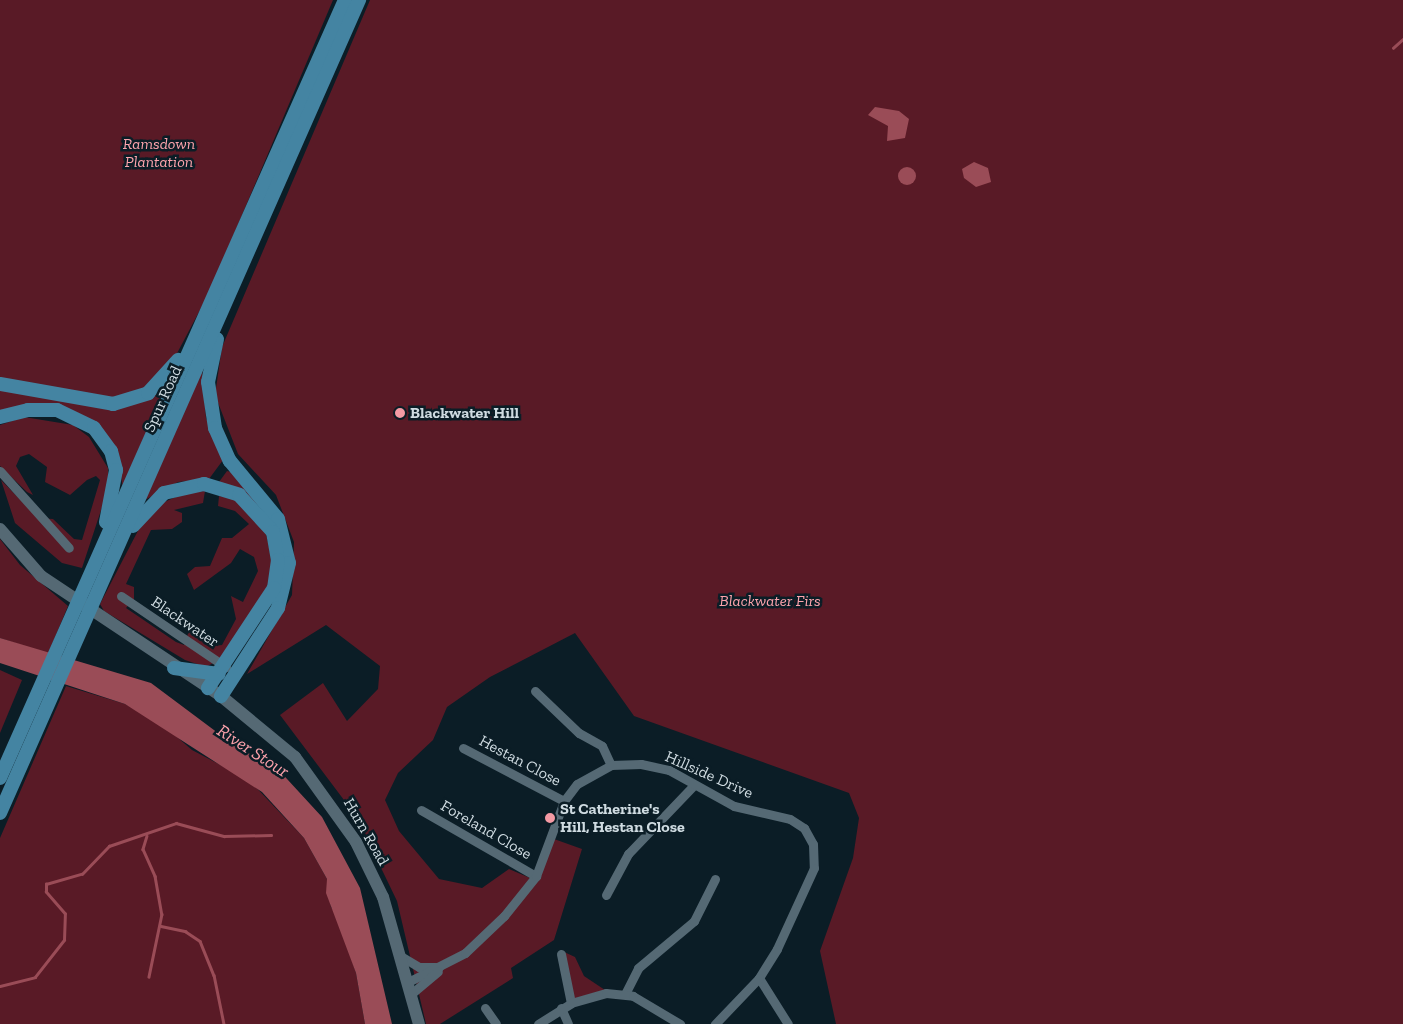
<!DOCTYPE html>
<html>
<head>
<meta charset="utf-8">
<style>
	body { margin:0 }
	#map { position:relative; width:1403px; height:1024px; overflow:hidden; background:#0b1d26; font-family:"Zilla Slab",serif }
	div>[style] { position:absolute }
	[style*='--x'] { left:calc(var(--x)*1px); top:calc(var(--y)*1px); width:calc(var(--w)*1px); rotate:calc(var(--a)*1deg) }
	.green>* { inset:0; background:#591a26 }
	.water>* { inset:0; background:#9a4c57 }
	.round { border-radius:50% }
	.stream>* { height:2.5px; margin:-1.25px; padding:0 1.25px; transform-origin:1.25px; border-radius:1.25px; background:#9a4c57 }
	.minor>* { height:9px; margin:-4.5px; padding:0 4.5px; transform-origin:4.5px; border-radius:4.5px; background:#556974 }
	.secondary>* { height:12px; margin:-6px; padding:0 6px; transform-origin:6px; border-radius:6px; background:#556974 }
	.trunk>* { height:14px; margin:-7px; padding:0 7px; transform-origin:7px; border-radius:7px; background:#4484a2 }
	.dots>* { width:14px; height:14px; translate:-50% -50%; box-sizing:border-box; border:2px solid #0b1d26; border-radius:50% }
	span { translate:-50% -50%; white-space:nowrap; text-align:center; line-height:1.15; -webkit-text-stroke:5px #0b1d26; paint-order:stroke }
	.park-label { font-size:16px; color:#fea4ad; font-style:italic }
	.street-label { font-size:16px; color:#cfdbe1 }
	.poi-label { font-size:16px; color:#cfdbe1; font-weight:700 }
	.left { translate:0 -50%; text-align:left }
	.water-label { font-size:18px; color:#fba1ab; font-style:italic }
</style>
</head>
<body>
<div id="map">
	<div class="green">
		<div style="clip-path:polygon(0 0,333px 0,209px 293px,174px 359px,148px 389px,102px 400px,0 381px)"></div>
		<div style="clip-path:polygon(370px 0,1403px 0,1403px 1024px,836px 1024px,820px 951px,853px 858px,859px 818px,849px 793px,634px 716px,575px 633px,490px 677px,447px 707px,433px 740px,398px 773px,385px 800px,399px 831px,439px 879px,482px 888px,509px 869px,537px 881px,554px 839px,582px 849px,554px 940px,511px 968px,513px 978px,440px 1024px,426px 1024px,397px 901px,356px 816px,280px 715px,323px 683px,347px 721px,378px 689px,380px 666px,326px 625px,247px 674px,292px 595px,294px 542px,276px 495px,238px 454px,215px 395px,222px 347px)"></div>
		<div style="clip-path:polygon(202px 368px,206px 418px,223px 460px,209px 479px,178px 482px,143px 501px)"></div>
		<div style="clip-path:polygon(170px 379px,123px 489px,120px 470px,76px 413px,0 412px,0 390px,106px 409px)"></div>
		<div style="clip-path:polygon(24px 417px,73px 425px,89px 437px,108px 468px,108px 489px,82px 568px,62px 563px,15px 523px,1px 480px,38px 518px,53px 519px,74px 539px,82px 540px,100px 480px,96px 476px,87px 480px,70px 495px,45px 482px,47px 467px,29px 454px,20px 457px,16px 466px,33px 495px,27px 492px,0 466px,0 425px)"></div>
		<div style="clip-path:polygon(227px 471px,231px 472px,263px 508px,219px 482px)"></div>
		<div style="clip-path:polygon(205px 491px,203px 503px,174px 510px,182px 513px,182px 522px,172px 529px,151px 530px,126px 584px,134px 587px,134px 599px,126px 608px,176px 642px,184px 645px,189px 631px,214px 646px,222px 645px,236px 619px,231px 596px,243px 602px,258px 571px,254px 557px,240px 549px,231px 563px,194px 590px,187px 574px,195px 567px,210px 566px,222px 538px,232px 538px,249px 524px,235px 511px,218px 506px,219px 496px,238px 499px,266px 533px,272px 562px,270px 583px,226px 656px,206px 667px,185px 660px,104px 611px,100px 604px,142px 523px,162px 503px,187px 492px)"></div>
		<div style="clip-path:polygon(0 539px,20px 565px,68px 606px,48px 654px,0 638px)"></div>
		<div style="clip-path:polygon(0 670px,22px 680px,0 733px)"></div>
		<div style="clip-path:polygon(66px 686px,125px 704px,162px 724px,192px 750px,249px 780px,304px 838px,327px 879px,331px 907px,339px 920px,356px 973px,365px 1024px,0 1024px,0 838px)"></div>
		<div style="clip-path:polygon(562px 951px,575px 957px,584px 976px,605px 990px,573px 999px)"></div>
	</div>
	<div class="water">
		<div style="clip-path:polygon(875px 107px,899px 111px,909px 119px,905px 138px,887px 141px,888px 126px,868px 115px)"></div>
		<div style="clip-path:polygon(974px 162px,988px 168px,991px 182px,976px 187px,964px 178px,962px 169px)"></div>
		<div class="round" style="left:898px;top:167px;width:18px;height:18px"></div>
		<div style="clip-path:polygon(0 638px,151px 683px,238px 748px,276px 767px,322px 817px,360px 888px,392px 1024px,365px 1024px,356px 973px,326px 893px,327px 879px,304px 838px,262px 792px,125px 704px,0 663px)"></div>
	</div>
	<div class="stream">
		<div style="--x:1393;--y:48;--w:13;--a:-42"></div>
		<div style="--x:147;--y:836;--w:14;--a:107"></div>
		<div style="--x:143;--y:849;--w:30;--a:66"></div>
		<div style="--x:155;--y:876;--w:39;--a:80"></div>
		<div style="--x:162;--y:914;--w:64;--a:101.7"></div>
		<div style="--x:161;--y:926;--w:25;--a:12"></div>
		<div style="--x:185;--y:931;--w:18;--a:34"></div>
		<div style="--x:200;--y:941;--w:37;--a:68"></div>
		<div style="--x:214;--y:975;--w:50;--a:78.5"></div>
		<div style="--x:0;--y:986;--w:36;--a:-14"></div>
		<div style="--x:35;--y:977;--w:47;--a:-51.9"></div>
		<div style="--x:64;--y:940;--w:26;--a:-88"></div>
		<div style="--x:65;--y:914;--w:29;--a:-131"></div>
		<div style="--x:46;--y:892;--w:8;--a:-90"></div>
		<div style="--x:46;--y:884;--w:37;--a:-16"></div>
		<div style="--x:82;--y:874;--w:39;--a:-46"></div>
		<div style="--x:109;--y:846;--w:71;--a:-18.9"></div>
		<div style="--x:176;--y:823;--w:50;--a:15.2"></div>
		<div style="--x:224;--y:836;--w:47;--a:-1.2"></div>
	</div>
	<div class="minor">
		<div style="--x:0;--y:471;--w:103;--a:48.1"></div>
		<div style="--x:121;--y:596;--w:127;--a:34.1"></div>
		<div style="--x:535;--y:691;--w:61;--a:43.7"></div>
		<div style="--x:579;--y:733;--w:26;--a:29"></div>
		<div style="--x:602;--y:746;--w:21;--a:65"></div>
		<div style="--x:463;--y:748;--w:114;--a:27.7"></div>
		<div style="--x:421;--y:810;--w:133;--a:29.9"></div>
		<div style="--x:606;--y:895;--w:47;--a:-61.8"></div>
		<div style="--x:628;--y:854;--w:95;--a:-46.3"></div>
		<div style="--x:561;--y:954;--w:50;--a:78.5"></div>
		<div style="--x:399;--y:955;--w:23;--a:31"></div>
		<div style="--x:419;--y:967;--w:20;--a:0"></div>
		<div style="--x:759;--y:978;--w:54;--a:57.8"></div>
		<div style="--x:408;--y:982;--w:64;--a:-27"></div>
		<div style="--x:465;--y:953;--w:54;--a:-43.5"></div>
		<div style="--x:504;--y:916;--w:51;--a:-51.3"></div>
		<div style="--x:536;--y:876;--w:80;--a:-69.5"></div>
		<div style="--x:564;--y:801;--w:21;--a:-53"></div>
		<div style="--x:577;--y:784;--w:39;--a:-29"></div>
		<div style="--x:611;--y:765;--w:30;--a:-2"></div>
		<div style="--x:641;--y:764;--w:29;--a:12"></div>
		<div style="--x:669;--y:770;--w:74;--a:29"></div>
		<div style="--x:734;--y:806;--w:57;--a:13.1"></div>
		<div style="--x:790;--y:819;--w:17;--a:33"></div>
		<div style="--x:804;--y:828;--w:18;--a:61"></div>
		<div style="--x:813;--y:844;--w:24;--a:88"></div>
		<div style="--x:814;--y:868;--w:89;--a:114.6"></div>
		<div style="--x:777;--y:949;--w:34;--a:122"></div>
		<div style="--x:759;--y:978;--w:64;--a:133.7"></div>
		<div style="--x:411;--y:994;--w:35;--a:-40"></div>
		<div style="--x:625;--y:994;--w:29;--a:-63"></div>
		<div style="--x:638;--y:968;--w:73;--a:-40"></div>
		<div style="--x:694;--y:921;--w:47;--a:-63.4"></div>
		<div style="--x:485;--y:1008;--w:19;--a:55"></div>
		<div style="--x:561;--y:1008;--w:17;--a:66"></div>
		<div style="--x:538;--y:1024;--w:39;--a:-32"></div>
		<div style="--x:571;--y:1003;--w:36;--a:-16"></div>
		<div style="--x:606;--y:993;--w:27;--a:6"></div>
		<div style="--x:633;--y:996;--w:55;--a:30.8"></div>
	</div>
	<div class="secondary">
		<div style="--x:0;--y:529;--w:62;--a:48.9"></div>
		<div style="--x:41;--y:576;--w:216;--a:33.7"></div>
		<div style="--x:221;--y:696;--w:96;--a:39.5"></div>
		<div style="--x:295;--y:757;--w:105;--a:54.3"></div>
		<div style="--x:356;--y:842;--w:61;--a:63.9"></div>
		<div style="--x:383;--y:897;--w:132;--a:74.2"></div>
	</div>
	<div class="trunk">
		<div style="--x:217;--y:339;--w:44;--a:101.8"></div>
		<div style="--x:208;--y:382;--w:47;--a:81.3"></div>
		<div style="--x:215;--y:428;--w:36;--a:66"></div>
		<div style="--x:230;--y:461;--w:75;--a:50.4"></div>
		<div style="--x:278;--y:519;--w:45;--a:76"></div>
		<div style="--x:289;--y:563;--w:46;--a:103.7"></div>
		<div style="--x:278;--y:608;--w:105;--a:122.9"></div>
		<div style="--x:0;--y:384;--w:115;--a:10"></div>
		<div style="--x:113;--y:404;--w:37;--a:-17"></div>
		<div style="--x:148;--y:393;--w:45;--a:-47.7"></div>
		<div style="--x:0;--y:417;--w:29;--a:-14"></div>
		<div style="--x:28;--y:410;--w:29;--a:0"></div>
		<div style="--x:57;--y:410;--w:41;--a:25.9"></div>
		<div style="--x:94;--y:428;--w:29;--a:54"></div>
		<div style="--x:111;--y:451;--w:20;--a:75"></div>
		<div style="--x:116;--y:470;--w:53;--a:100.9"></div>
		<div style="--x:133;--y:526;--w:45;--a:-46.8"></div>
		<div style="--x:164;--y:493;--w:41;--a:-12.7"></div>
		<div style="--x:204;--y:484;--w:37;--a:17"></div>
		<div style="--x:239;--y:495;--w:50;--a:47.4"></div>
		<div style="--x:273;--y:532;--w:28;--a:80"></div>
		<div style="--x:278;--y:560;--w:28;--a:98"></div>
		<div style="--x:274;--y:588;--w:120;--a:123.4"></div>
		<div style="--x:174;--y:668;--w:45;--a:7.6"></div>
		<div style="--x:0;--y:778;--w:851;--a:-66.09"></div>
		<div style="--x:0;--y:813;--w:889;--a:-66.17"></div>
	</div>
	<div class="dots">
		<div style="left:400px;top:413px;background:#f49aa4"></div>
		<div style="left:550px;top:818px;background:#f49aa4"></div>
	</div>
	<div class="park-label">
		<span style="left:159px;top:153px">Ramsdown<br>Plantation</span>
		<span style="left:770px;top:601px">Blackwater Firs</span>
	</div>
	<div class="street-label">
		<span style="left:163px;top:399px;rotate:-66deg">Spur Road</span>
		<span style="left:185px;top:622px;rotate:34deg">Blackwater</span>
		<span style="left:520px;top:761px;rotate:28deg">Hestan Close</span>
		<span style="left:709px;top:775px;rotate:24deg">Hillside Drive</span>
		<span style="left:486px;top:830px;rotate:30deg">Foreland Close</span>
		<span style="left:366px;top:832px;rotate:60deg">Hurn Road</span>
	</div>
	<div class="poi-label">
		<span class="left" style="left:410px;top:413px">Blackwater Hill</span>
		<span class="left" style="left:560px;top:818px">St Catherine's<br>Hill, Hestan Close</span>
	</div>
	<div class="water-label">
		<span style="left:253px;top:751px;rotate:33deg">River Stour</span>
	</div>
</div>
</body>
</html>
